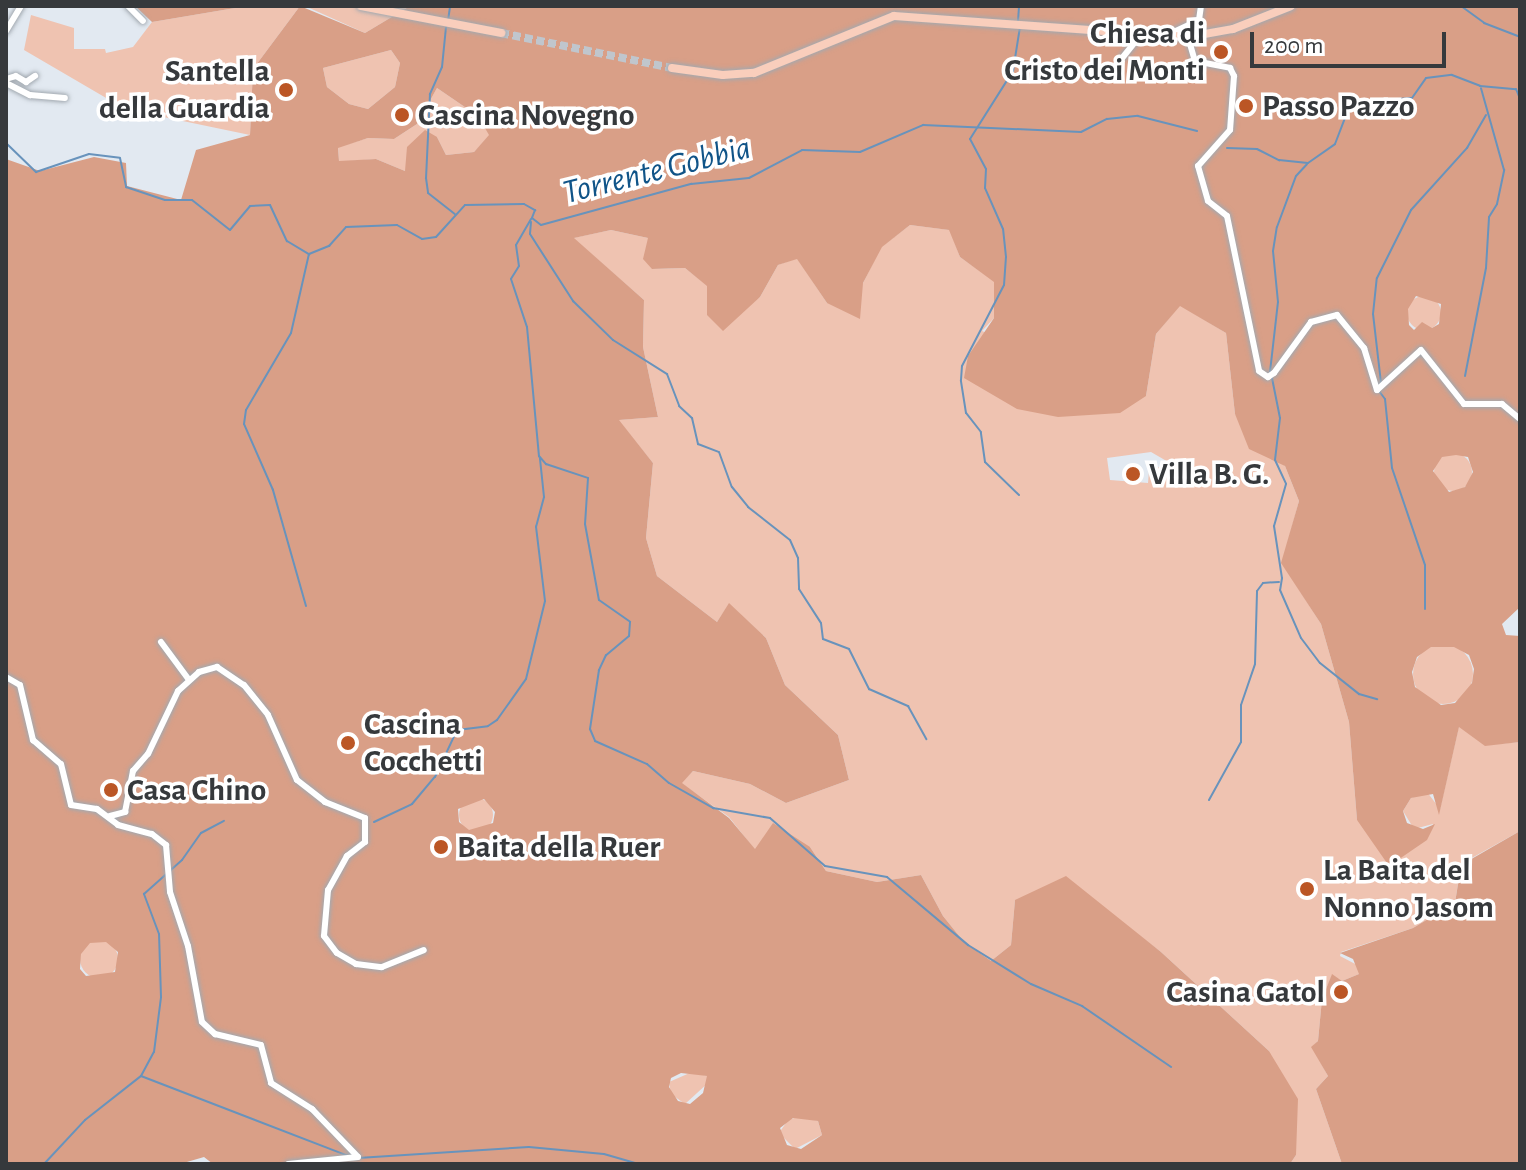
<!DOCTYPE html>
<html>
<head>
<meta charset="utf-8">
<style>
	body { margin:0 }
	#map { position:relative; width:1526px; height:1170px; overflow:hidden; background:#e2e9f1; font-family:"Alegreya Sans",sans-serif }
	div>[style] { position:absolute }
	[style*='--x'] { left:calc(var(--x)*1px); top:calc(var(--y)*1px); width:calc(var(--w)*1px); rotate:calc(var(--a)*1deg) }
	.green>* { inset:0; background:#efc3b1 }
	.round { border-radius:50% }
	.forest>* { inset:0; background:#d99f87 }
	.stream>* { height:2px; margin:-1px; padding:0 1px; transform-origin:1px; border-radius:1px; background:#6893bc }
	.major-tunnel>* { height:8px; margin-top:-4px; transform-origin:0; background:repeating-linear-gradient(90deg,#c0c6cd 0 8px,transparent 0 12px) }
	.roads { filter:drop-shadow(0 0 2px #a2a9b0) drop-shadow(0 0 2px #a2a9b0) }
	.minor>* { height:6px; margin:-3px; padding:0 3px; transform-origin:3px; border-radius:3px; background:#fff }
	.major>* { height:8px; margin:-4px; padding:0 4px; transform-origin:4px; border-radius:4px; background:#f9cebc }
	.dots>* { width:22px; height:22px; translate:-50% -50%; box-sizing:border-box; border:4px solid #fff; border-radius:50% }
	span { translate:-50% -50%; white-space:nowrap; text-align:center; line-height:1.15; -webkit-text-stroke:7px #fff; paint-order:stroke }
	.poi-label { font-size:32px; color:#36393c; font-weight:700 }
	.right { translate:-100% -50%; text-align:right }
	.left { translate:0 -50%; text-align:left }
	.water-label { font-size:34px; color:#105488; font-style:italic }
	.frame { position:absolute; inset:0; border:8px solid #36393c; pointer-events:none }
	.scale { position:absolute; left:1250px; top:32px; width:196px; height:36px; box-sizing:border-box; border:4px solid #36393c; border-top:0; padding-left:10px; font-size:24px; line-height:28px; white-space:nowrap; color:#36393c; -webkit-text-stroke:6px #fff; paint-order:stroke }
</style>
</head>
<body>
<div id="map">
	<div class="green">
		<div style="clip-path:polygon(247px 6px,300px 6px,253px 69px,250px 135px,125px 109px,24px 50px,31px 15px,74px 28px,74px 49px,105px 49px,106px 53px,133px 47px,152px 22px)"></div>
		<div style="clip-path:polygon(305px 6px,410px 6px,365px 33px)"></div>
		<div style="clip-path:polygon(391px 50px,400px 63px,395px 87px,368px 109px,349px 104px,327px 87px,323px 68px)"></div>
		<div style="clip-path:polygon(437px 88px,478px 116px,490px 135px,474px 152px,446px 155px,437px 137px,405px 171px,376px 159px,339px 162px,338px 147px,368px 138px,394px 139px,417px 124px)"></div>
		<div style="clip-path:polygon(evenodd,910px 225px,950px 230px,960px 257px,994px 281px,994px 318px,982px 331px,1146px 396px,1156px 334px,1180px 305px,1226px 333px,1235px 414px,1285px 466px,1299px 501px,1282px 563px,1321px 624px,1349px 722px,1357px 820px,1426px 840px,1433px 824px,1414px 829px,1403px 811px,1411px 798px,1427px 792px,1440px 809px,1459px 726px,1485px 745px,1520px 742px,1520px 831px,1461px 864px,1455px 903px,1413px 928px,1341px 952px,1340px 956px,1359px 966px,1359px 974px,1342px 981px,1332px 975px,1322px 999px,1318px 1041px,1312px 1047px,1328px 1076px,1316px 1089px,1342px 1164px,1290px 1164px,1296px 1155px,1269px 1051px,1161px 952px,1113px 916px,1015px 900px,1011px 945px,991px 961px,964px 942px,943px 916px,921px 875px,877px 882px,826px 871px,810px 847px,755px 850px,729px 817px,681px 783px,693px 771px,750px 784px,786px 803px,849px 780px,838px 735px,785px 685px,766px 638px,729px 604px,717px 622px,657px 576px,646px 538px,653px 463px,618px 420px,658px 417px,643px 347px,644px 300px,573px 238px,611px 230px,648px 238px,653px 269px,685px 268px,708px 286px,707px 315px,734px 317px,760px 297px,778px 265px,797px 258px,827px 303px,863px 283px,881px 247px,910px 225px,1151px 452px,1170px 463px,1149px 471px,1148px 483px,1110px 480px,1107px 458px,1151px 452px)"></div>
		<div class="round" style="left:1407px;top:296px;width:34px;height:34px"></div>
		<div class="round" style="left:1434px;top:453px;width:38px;height:38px"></div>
		<div class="round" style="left:1413px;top:644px;width:60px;height:60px"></div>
		<div class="round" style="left:459px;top:798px;width:34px;height:34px"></div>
		<div class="round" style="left:80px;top:940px;width:38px;height:38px"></div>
		<div style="clip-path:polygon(692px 1072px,707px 1076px,708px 1083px,685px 1104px,671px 1094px,669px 1082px)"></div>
		<div style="clip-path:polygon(800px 1116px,818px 1121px,822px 1135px,795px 1149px,779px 1133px,788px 1120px)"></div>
	</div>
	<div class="forest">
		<div style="clip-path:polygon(135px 6px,247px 6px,152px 22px)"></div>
		<div style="clip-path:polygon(evenodd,300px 6px,365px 33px,410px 6px,1520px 6px,1520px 607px,1502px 624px,1506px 635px,1520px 636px,1520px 742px,1485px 746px,1459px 727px,1439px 815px,1433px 794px,1411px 798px,1403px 811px,1407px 823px,1423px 829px,1435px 824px,1427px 840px,1389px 866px,1357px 820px,1349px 722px,1321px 624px,1281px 563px,1299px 501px,1285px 466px,1249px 449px,1235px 414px,1226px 333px,1180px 306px,1156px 334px,1146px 396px,1120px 413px,1058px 417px,1017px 409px,964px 378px,968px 356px,994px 318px,994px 282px,960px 257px,949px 230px,910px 225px,882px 247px,863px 283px,860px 319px,827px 303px,797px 259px,778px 265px,760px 297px,723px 331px,707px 315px,707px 286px,685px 268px,652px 269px,643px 259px,648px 238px,611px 230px,574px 238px,644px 300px,643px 347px,658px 417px,619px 420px,653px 463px,646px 538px,657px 576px,717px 622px,729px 603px,766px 638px,785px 685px,838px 735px,849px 780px,786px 803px,750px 784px,693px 771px,682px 783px,729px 818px,755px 849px,773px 823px,810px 847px,826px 871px,877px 882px,921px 875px,943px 916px,964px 942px,991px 961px,1011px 945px,1015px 900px,1066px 876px,1161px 952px,1269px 1051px,1298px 1099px,1296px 1155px,1290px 1164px,213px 1164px,204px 1157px,180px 1164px,6px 1164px,6px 159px,40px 171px,94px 157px,126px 163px,127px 186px,181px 200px,196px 150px,250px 135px,253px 69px,300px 6px,391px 50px,400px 63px,395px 87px,368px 109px,349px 104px,327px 87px,323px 68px,391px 50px,300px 6px,437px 88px,478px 116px,489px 135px,474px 152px,446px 155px,437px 137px,425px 130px,407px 147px,405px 171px,376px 159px,339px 161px,338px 148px,368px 138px,394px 139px,417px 124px,437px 88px,300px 6px,1416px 296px,1441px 304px,1439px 324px,1432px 328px,1422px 322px,1414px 330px,1409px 325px,1408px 309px,1416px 296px,300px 6px,1456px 455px,1468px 457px,1473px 472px,1465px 487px,1449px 492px,1433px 471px,1442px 457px,1456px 455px,300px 6px,1431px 647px,1454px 647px,1469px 655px,1474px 669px,1472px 683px,1455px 703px,1441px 705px,1415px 687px,1412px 672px,1417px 657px,1431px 647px,300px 6px,484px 799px,495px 812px,493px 823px,469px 830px,459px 822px,458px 809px,484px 799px,300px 6px,106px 942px,118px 952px,115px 972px,86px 976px,80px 969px,81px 954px,90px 943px,106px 942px,300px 6px,681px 1073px,707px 1076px,703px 1093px,690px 1104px,678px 1101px,669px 1087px,671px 1078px,681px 1073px,300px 6px,793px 1118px,818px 1121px,822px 1135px,801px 1149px,787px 1145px,780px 1128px,793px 1118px)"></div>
		<div style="clip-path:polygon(1520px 831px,1520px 1164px,1342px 1164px,1316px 1089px,1328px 1076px,1311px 1047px,1318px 1041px,1322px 999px,1332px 974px,1342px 981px,1359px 974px,1353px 959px,1340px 953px,1413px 928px,1455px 903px,1461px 865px)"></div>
	</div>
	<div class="stream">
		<div style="--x:1461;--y:6;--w:29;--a:36"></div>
		<div style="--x:1484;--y:23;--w:39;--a:21"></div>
		<div style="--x:448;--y:21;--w:15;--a:-82"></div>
		<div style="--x:1018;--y:21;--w:15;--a:-86"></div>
		<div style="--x:446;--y:27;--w:40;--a:95.7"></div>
		<div style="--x:442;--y:67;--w:30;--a:114"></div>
		<div style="--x:430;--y:94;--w:84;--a:92.7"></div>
		<div style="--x:426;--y:178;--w:15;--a:82"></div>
		<div style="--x:428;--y:193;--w:34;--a:38"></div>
		<div style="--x:6;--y:143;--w:42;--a:44"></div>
		<div style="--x:36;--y:172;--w:56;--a:-18.8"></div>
		<div style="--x:89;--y:154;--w:31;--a:7"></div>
		<div style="--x:120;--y:158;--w:30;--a:78"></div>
		<div style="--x:126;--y:187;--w:41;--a:18.4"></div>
		<div style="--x:165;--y:200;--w:27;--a:0"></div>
		<div style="--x:192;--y:200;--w:48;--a:38.3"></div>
		<div style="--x:230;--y:230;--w:31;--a:-50"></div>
		<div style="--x:250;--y:206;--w:20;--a:-3"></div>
		<div style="--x:270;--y:205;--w:40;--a:65"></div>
		<div style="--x:287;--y:241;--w:26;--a:31"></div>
		<div style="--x:309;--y:254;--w:22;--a:-22"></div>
		<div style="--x:329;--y:246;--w:25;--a:-48"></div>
		<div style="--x:346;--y:227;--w:51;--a:-2.2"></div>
		<div style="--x:397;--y:225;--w:29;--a:29"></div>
		<div style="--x:422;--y:239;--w:14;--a:-8"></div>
		<div style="--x:436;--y:237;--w:43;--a:-47.8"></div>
		<div style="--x:465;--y:205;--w:59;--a:-1"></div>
		<div style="--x:524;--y:204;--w:13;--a:29"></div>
		<div style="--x:535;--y:210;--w:9;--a:111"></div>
		<div style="--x:532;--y:218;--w:11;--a:38"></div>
		<div style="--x:541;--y:225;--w:156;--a:-15.3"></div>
		<div style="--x:691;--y:184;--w:58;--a:-5.9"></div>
		<div style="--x:749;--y:178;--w:60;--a:-27.8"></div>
		<div style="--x:802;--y:150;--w:58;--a:2"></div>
		<div style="--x:860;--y:152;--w:69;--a:-23.2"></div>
		<div style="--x:923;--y:125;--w:158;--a:2.5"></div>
		<div style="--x:1081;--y:132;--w:29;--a:-27"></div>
		<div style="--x:1107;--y:119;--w:31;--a:-6"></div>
		<div style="--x:1138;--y:116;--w:61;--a:14.3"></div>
		<div style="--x:1227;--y:148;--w:30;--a:2"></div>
		<div style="--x:1257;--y:149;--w:25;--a:27"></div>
		<div style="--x:1279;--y:160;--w:29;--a:6"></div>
		<div style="--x:1308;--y:163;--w:33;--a:-35"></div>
		<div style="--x:1335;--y:144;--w:36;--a:-69"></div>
		<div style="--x:1348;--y:110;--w:22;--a:-24"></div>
		<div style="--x:1368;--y:101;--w:44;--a:-3.9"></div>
		<div style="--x:1412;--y:98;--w:24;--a:-55"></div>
		<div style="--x:1426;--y:78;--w:26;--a:-7"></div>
		<div style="--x:1452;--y:75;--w:30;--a:21"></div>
		<div style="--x:1480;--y:86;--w:36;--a:5"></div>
		<div style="--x:1516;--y:89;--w:11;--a:68"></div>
		<div style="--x:531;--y:219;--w:30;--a:120"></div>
		<div style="--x:516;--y:245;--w:21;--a:82"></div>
		<div style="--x:519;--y:266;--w:15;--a:122"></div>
		<div style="--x:511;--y:279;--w:51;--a:71.6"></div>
		<div style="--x:527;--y:327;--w:130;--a:84.7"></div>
		<div style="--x:539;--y:456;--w:11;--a:49"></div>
		<div style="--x:546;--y:464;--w:44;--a:18.4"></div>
		<div style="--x:588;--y:478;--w:46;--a:93.7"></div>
		<div style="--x:585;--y:524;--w:77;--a:79.6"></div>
		<div style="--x:599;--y:600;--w:38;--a:35"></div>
		<div style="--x:630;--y:622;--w:14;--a:94"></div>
		<div style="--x:629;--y:636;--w:30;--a:140"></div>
		<div style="--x:606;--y:655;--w:17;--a:115"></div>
		<div style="--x:599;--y:670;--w:60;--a:98.7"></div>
		<div style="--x:590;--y:729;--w:13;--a:67"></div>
		<div style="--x:595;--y:741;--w:57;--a:23.9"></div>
		<div style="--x:647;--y:764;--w:29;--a:41"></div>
		<div style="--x:669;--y:783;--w:51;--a:29.6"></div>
		<div style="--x:713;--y:808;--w:58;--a:10"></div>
		<div style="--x:770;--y:818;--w:73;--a:41.1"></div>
		<div style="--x:825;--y:866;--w:63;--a:10.1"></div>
		<div style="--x:887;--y:877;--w:106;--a:40"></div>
		<div style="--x:968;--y:945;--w:74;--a:31.8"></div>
		<div style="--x:1031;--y:984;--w:56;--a:23.3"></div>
		<div style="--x:1082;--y:1006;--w:108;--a:34.4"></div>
		<div style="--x:531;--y:222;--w:12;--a:95"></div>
		<div style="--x:530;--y:234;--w:80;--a:57.3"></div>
		<div style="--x:573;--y:301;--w:56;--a:44.3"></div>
		<div style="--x:613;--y:340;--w:64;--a:32.2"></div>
		<div style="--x:667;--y:374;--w:34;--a:69"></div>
		<div style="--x:679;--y:406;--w:18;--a:43"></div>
		<div style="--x:692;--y:418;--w:27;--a:77"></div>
		<div style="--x:698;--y:444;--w:22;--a:21"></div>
		<div style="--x:719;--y:452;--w:37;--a:70"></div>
		<div style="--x:732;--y:487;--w:26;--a:51"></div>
		<div style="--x:748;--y:507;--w:53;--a:38.2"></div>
		<div style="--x:790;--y:540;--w:20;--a:66"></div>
		<div style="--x:798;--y:558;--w:31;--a:88"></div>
		<div style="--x:799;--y:589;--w:40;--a:57.1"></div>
		<div style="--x:821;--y:623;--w:16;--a:83"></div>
		<div style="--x:823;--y:639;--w:28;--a:21"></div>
		<div style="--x:849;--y:649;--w:45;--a:63.4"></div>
		<div style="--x:869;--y:689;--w:43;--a:23.6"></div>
		<div style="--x:908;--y:706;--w:38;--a:61"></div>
		<div style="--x:1270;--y:372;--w:70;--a:-83.5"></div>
		<div style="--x:1278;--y:302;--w:51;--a:-95.6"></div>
		<div style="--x:1273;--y:251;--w:24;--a:-81"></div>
		<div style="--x:1277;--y:227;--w:54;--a:-69.6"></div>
		<div style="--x:1296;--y:176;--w:16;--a:-47"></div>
		<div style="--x:1465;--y:376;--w:110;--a:-79"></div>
		<div style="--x:1486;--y:268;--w:51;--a:-86.6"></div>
		<div style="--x:1489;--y:217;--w:15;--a:-58"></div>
		<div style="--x:1497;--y:204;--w:35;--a:-78"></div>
		<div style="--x:1504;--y:170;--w:85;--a:-105.7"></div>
		<div style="--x:1272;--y:378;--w:41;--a:78.7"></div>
		<div style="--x:1280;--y:418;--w:42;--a:96.8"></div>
		<div style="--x:1275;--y:460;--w:26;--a:65"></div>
		<div style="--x:1286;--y:484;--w:44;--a:105.9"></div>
		<div style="--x:1274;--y:526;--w:53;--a:81.3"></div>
		<div style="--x:1282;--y:578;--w:12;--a:99"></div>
		<div style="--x:1280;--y:590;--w:52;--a:66.4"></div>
		<div style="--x:1301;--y:638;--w:31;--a:53"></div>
		<div style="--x:1320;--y:663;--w:50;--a:38.5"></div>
		<div style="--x:1359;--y:694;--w:19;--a:16"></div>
		<div style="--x:1381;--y:383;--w:69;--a:-96.6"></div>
		<div style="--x:1373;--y:314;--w:36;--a:-84"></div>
		<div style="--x:1377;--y:278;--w:76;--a:-63.4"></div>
		<div style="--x:1411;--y:210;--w:84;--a:-47.9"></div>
		<div style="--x:1467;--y:148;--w:38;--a:-60"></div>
		<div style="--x:1379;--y:391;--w:10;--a:53"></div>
		<div style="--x:1385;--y:399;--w:69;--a:84.2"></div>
		<div style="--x:1392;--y:468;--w:102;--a:71.2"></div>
		<div style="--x:1425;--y:565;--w:44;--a:90"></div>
		<div style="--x:1019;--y:495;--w:47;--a:-135.9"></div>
		<div style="--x:985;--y:462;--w:30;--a:-98"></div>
		<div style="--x:981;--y:432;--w:24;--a:-128"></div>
		<div style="--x:966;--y:413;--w:33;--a:-99"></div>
		<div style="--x:961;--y:380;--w:14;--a:-86"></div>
		<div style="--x:962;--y:366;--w:91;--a:-62.6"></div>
		<div style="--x:1004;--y:285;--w:28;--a:-86"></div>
		<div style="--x:1006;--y:257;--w:28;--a:-96"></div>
		<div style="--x:1003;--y:229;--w:45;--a:-113.7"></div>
		<div style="--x:985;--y:188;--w:19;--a:-87"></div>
		<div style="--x:986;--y:169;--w:34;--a:-118"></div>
		<div style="--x:970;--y:139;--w:80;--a:-57.7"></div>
		<div style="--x:1013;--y:71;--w:45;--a:-81"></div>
		<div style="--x:306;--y:606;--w:121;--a:-105.9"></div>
		<div style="--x:273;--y:490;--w:72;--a:-113.7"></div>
		<div style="--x:244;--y:424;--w:14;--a:-82"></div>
		<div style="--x:246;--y:410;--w:89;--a:-59.7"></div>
		<div style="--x:291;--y:333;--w:81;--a:-77.2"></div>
		<div style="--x:1209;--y:800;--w:66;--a:-61.1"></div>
		<div style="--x:1241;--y:742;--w:37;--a:-90"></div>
		<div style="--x:1241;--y:705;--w:43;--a:-71.1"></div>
		<div style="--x:1255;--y:664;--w:73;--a:-88.4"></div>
		<div style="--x:1257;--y:591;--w:10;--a:-53"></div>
		<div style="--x:1263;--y:583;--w:16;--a:-4"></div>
		<div style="--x:374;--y:822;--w:42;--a:-25.3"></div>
		<div style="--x:412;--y:804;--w:35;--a:-50"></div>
		<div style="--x:435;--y:777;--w:52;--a:-64.9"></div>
		<div style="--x:457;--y:730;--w:31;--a:-7"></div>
		<div style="--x:488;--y:726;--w:11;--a:-34"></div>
		<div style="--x:497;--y:720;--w:50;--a:-54.7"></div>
		<div style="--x:526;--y:679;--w:80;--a:-76.3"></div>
		<div style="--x:545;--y:601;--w:75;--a:-96.9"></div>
		<div style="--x:536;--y:527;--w:31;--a:-75"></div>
		<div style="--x:544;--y:497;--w:39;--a:-96"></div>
		<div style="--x:141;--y:1076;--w:222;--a:21.1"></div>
		<div style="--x:358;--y:1158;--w:171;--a:-3.7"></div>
		<div style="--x:529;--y:1147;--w:75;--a:5.3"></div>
		<div style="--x:604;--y:1154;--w:36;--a:16"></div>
		<div style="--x:44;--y:1164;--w:60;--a:-47"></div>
		<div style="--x:85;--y:1120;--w:71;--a:-38.2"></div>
		<div style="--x:141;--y:1076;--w:27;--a:-62"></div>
		<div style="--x:154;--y:1052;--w:55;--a:-82.7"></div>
		<div style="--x:161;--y:997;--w:63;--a:-91.8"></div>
		<div style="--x:159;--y:934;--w:43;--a:-110.6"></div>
		<div style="--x:144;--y:894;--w:51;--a:-41.8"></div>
		<div style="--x:182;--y:860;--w:33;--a:-55"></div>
		<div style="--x:201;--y:833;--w:26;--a:-28"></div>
	</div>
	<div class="major-tunnel">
		<div style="--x:501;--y:33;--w:175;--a:11.6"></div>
	</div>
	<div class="roads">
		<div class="minor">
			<div style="--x:128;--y:6;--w:21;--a:45"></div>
			<div style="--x:6;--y:31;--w:29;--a:-59"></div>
			<div style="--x:1165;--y:36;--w:38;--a:-25"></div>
			<div style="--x:1199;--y:20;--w:14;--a:-82"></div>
			<div style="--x:1188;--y:37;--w:25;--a:74"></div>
			<div style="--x:1195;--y:61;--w:36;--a:11"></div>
			<div style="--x:1230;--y:68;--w:9;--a:63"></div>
			<div style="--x:1234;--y:76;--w:54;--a:94.2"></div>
			<div style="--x:1230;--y:130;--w:48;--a:131.6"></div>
			<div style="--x:1198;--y:166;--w:36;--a:74"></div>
			<div style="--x:1208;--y:201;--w:24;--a:38"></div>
			<div style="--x:1227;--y:216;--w:158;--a:78.3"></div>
			<div style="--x:1259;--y:371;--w:11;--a:34"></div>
			<div style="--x:1268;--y:377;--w:7;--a:-34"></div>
			<div style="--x:1274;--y:373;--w:63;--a:-54"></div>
			<div style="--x:1311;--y:322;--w:27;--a:-15"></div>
			<div style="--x:1337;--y:315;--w:43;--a:50.7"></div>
			<div style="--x:1364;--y:348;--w:44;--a:72.8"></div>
			<div style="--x:1377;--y:390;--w:59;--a:-42.3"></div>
			<div style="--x:1421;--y:350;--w:69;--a:51.5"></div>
			<div style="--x:1464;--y:404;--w:38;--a:0"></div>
			<div style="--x:1502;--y:404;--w:23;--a:40"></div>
			<div style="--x:1123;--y:57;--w:19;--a:-51"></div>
			<div style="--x:6;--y:79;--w:10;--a:-17"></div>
			<div style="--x:16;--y:76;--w:12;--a:31"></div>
			<div style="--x:26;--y:82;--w:11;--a:-34"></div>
			<div style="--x:6;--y:83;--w:27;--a:27"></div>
			<div style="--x:30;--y:95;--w:35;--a:5"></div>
			<div style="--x:161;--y:642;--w:47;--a:53.6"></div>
			<div style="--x:6;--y:677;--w:16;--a:30"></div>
			<div style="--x:20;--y:685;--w:57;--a:76.7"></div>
			<div style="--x:33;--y:740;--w:37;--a:41"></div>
			<div style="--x:61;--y:764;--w:42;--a:76.3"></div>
			<div style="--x:71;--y:805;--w:26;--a:9"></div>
			<div style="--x:97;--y:809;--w:26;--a:37"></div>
			<div style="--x:118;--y:825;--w:35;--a:15"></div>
			<div style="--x:152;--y:834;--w:18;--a:38"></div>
			<div style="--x:166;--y:845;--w:47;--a:85.1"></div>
			<div style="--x:170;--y:892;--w:57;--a:71.6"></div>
			<div style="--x:188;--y:946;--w:77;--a:79.6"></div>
			<div style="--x:202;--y:1022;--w:18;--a:43"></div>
			<div style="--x:215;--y:1034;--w:47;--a:13.4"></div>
			<div style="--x:261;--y:1045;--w:39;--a:75"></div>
			<div style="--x:271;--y:1083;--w:49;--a:32.4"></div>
			<div style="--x:312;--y:1109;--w:66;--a:46.2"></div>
			<div style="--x:358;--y:1157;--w:70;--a:174.3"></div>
			<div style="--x:110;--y:816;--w:16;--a:-15"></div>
			<div style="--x:125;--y:812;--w:42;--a:-79"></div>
			<div style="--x:133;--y:771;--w:23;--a:-49"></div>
			<div style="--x:148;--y:754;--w:70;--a:-64.5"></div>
			<div style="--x:178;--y:691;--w:28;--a:-42"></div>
			<div style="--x:199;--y:672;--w:19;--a:-16"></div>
			<div style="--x:217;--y:667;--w:32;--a:34"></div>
			<div style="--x:244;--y:685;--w:38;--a:51"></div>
			<div style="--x:268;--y:715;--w:71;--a:66"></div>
			<div style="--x:297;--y:780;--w:36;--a:38"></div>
			<div style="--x:325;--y:802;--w:43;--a:21.8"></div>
			<div style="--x:365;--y:818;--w:24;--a:90"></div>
			<div style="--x:365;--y:842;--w:23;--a:142"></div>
			<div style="--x:347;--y:856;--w:39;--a:119"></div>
			<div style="--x:328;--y:890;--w:46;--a:95"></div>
			<div style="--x:324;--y:936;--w:21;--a:53"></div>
			<div style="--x:337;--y:953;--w:22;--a:30"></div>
			<div style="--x:356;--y:964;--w:26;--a:7"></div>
			<div style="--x:382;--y:967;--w:45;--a:-22"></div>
		</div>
		<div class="major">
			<div style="--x:361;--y:6;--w:143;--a:10.9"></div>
			<div style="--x:672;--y:68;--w:51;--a:7.8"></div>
			<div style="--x:723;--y:75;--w:31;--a:-4"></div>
			<div style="--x:754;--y:73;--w:151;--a:-22.2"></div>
			<div style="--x:894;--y:16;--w:295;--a:4.1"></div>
			<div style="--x:1188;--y:37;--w:46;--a:-10.1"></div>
			<div style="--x:1233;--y:29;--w:62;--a:-21.6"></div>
		</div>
	</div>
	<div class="dots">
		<div style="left:1221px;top:52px;background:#bb5625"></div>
		<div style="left:286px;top:90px;background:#bb5625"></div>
		<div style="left:1246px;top:106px;background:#bb5625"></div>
		<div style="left:402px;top:115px;background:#bb5625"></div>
		<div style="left:1133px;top:474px;background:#bb5625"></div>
		<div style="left:348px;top:743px;background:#bb5625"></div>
		<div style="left:111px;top:790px;background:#bb5625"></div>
		<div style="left:441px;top:847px;background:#bb5625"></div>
		<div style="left:1307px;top:889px;background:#bb5625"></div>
		<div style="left:1341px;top:992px;background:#bb5625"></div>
	</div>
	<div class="poi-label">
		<span class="right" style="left:1205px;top:52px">Chiesa di<br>Cristo dei Monti</span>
		<span class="right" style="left:270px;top:90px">Santella<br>della Guardia</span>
		<span class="left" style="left:1262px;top:106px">Passo Pazzo</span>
		<span class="left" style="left:418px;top:115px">Cascina Novegno</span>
		<span class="left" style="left:1149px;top:474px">Villa B. G.</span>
		<span class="left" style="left:364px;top:743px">Cascina<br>Cocchetti</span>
		<span class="left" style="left:127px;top:790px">Casa Chino</span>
		<span class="left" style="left:457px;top:847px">Baita della Ruer</span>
		<span class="left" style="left:1323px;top:889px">La Baita del<br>Nonno Jasom</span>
		<span class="right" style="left:1325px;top:992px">Casina Gatol</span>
	</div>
	<div class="water-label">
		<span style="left:657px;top:171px;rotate:-14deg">Torrente Gobbia</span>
	</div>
	<div class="frame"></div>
	<div class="scale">200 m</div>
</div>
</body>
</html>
